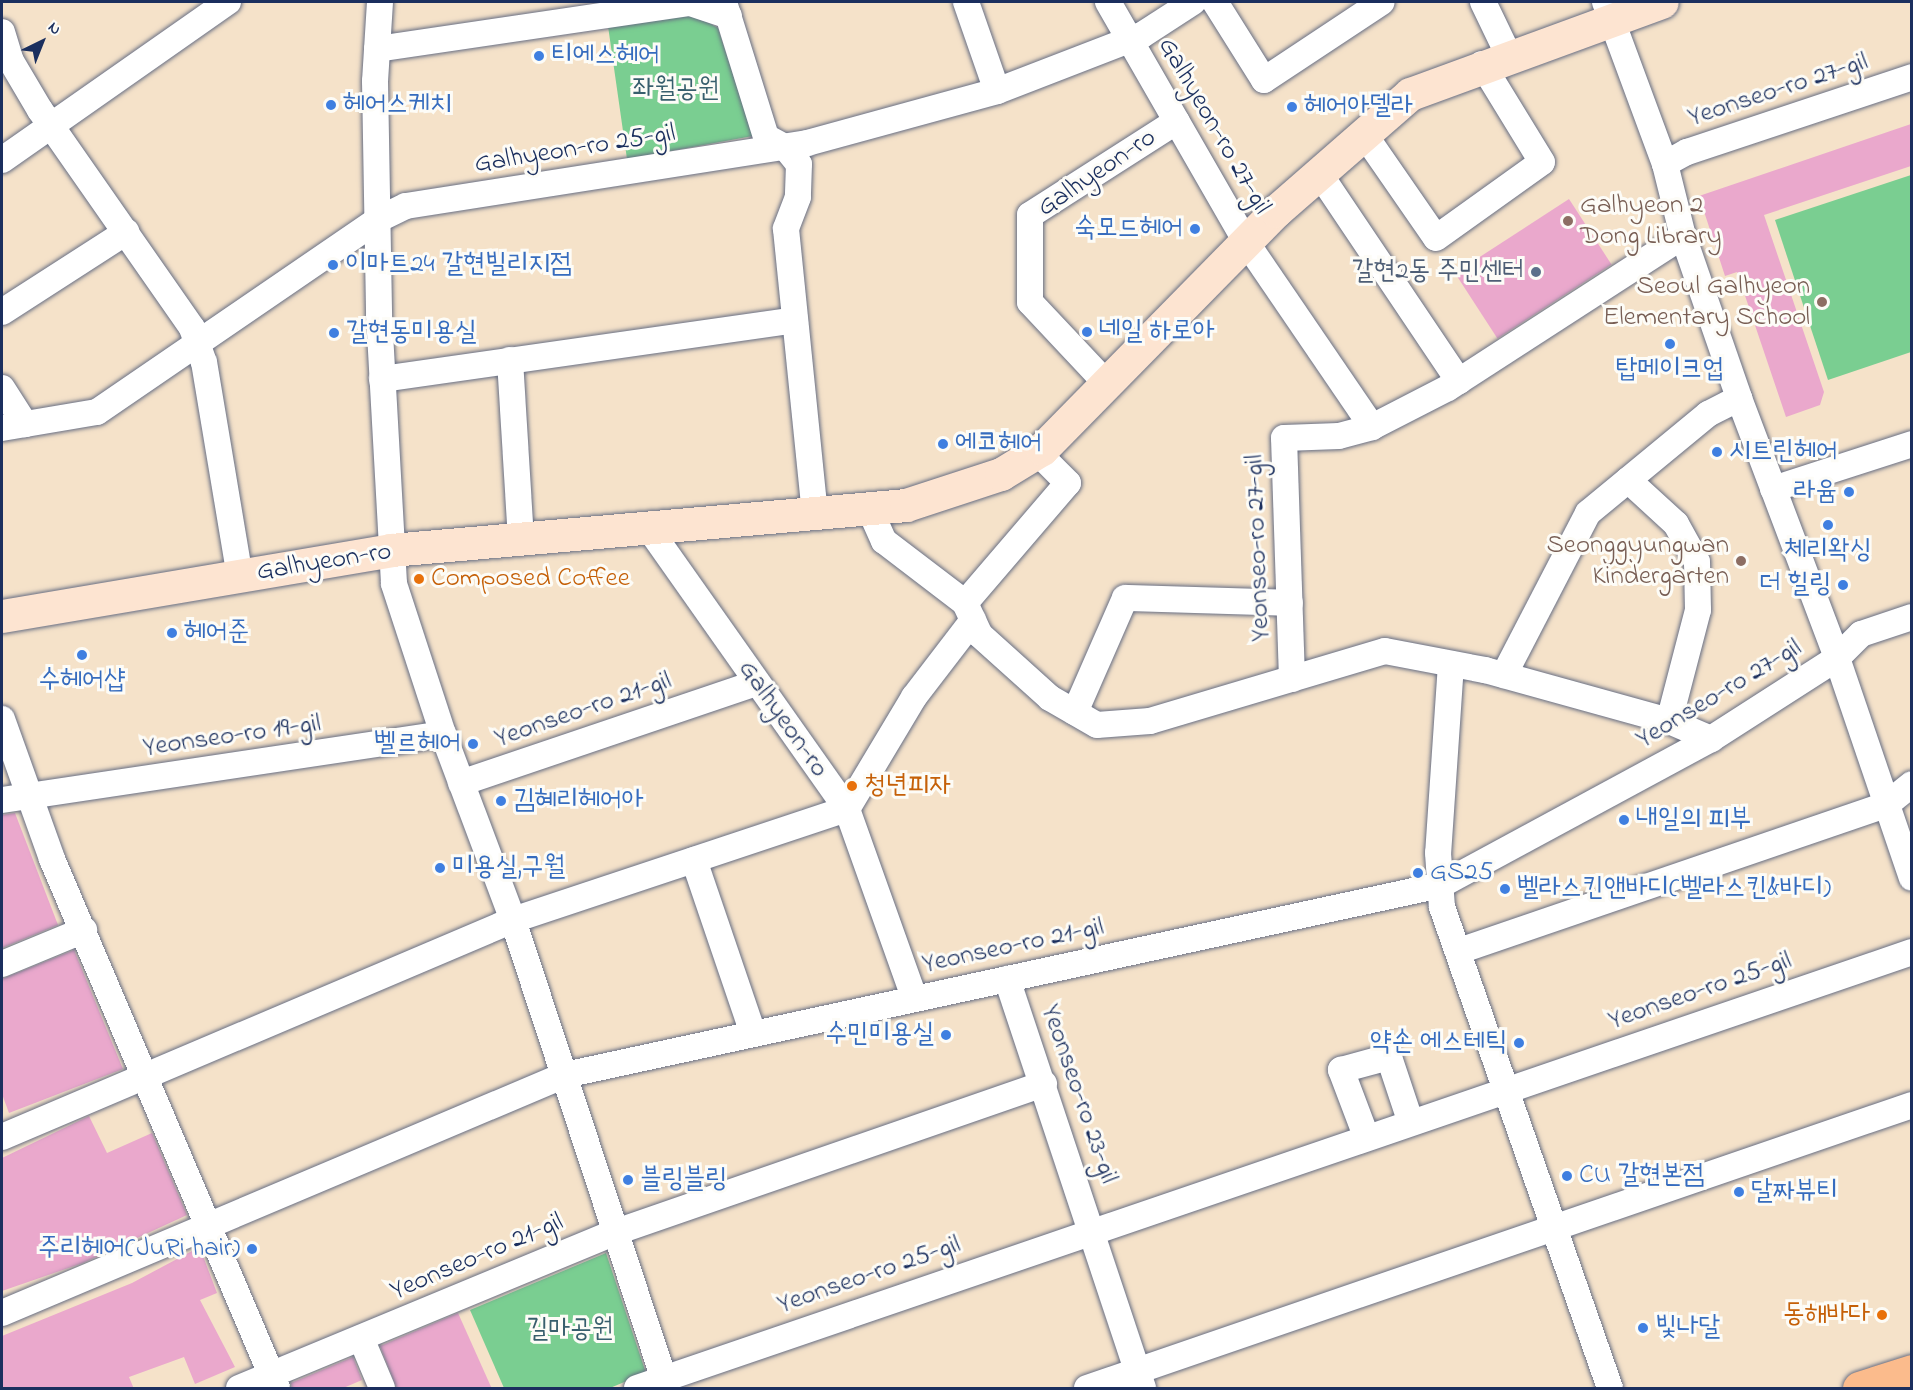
<!DOCTYPE html>
<html>
<head>
<meta charset="utf-8">
<style>
	body { margin:0 }
	#map { position:relative; width:1913px; height:1390px; overflow:hidden; background:#f5e2c9; font-family:"Indie Flower","Poor Story",sans-serif }
	div>[style] { position:absolute }
	[style*='--x'] { left:calc(var(--x)*1px); top:calc(var(--y)*1px); width:calc(var(--w)*1px); rotate:calc(var(--a)*1deg) }
	.green>* { inset:0; background:#7ace91 }
	.building>* { inset:0; background:#eaa8cc; transform-origin:0 0 }
	.roads { filter:drop-shadow(0 0 2px #676e83) drop-shadow(0 0 2px #676e83) }
	.street>* { height:26px; margin:-13px; padding:0 13px; transform-origin:13px; border-radius:13px; background:#fff }
	.secondary>* { height:33px; margin:-16.5px; padding:0 16.5px; transform-origin:16.5px; border-radius:16.5px; background:#fde4d1 }
	.primary>* { height:33px; margin:-16.5px; padding:0 16.5px; transform-origin:16.5px; border-radius:16.5px; background:#fbbb8c }
	.dots>* { width:16px; height:16px; translate:-50% -50%; box-sizing:border-box; border:3px solid #fdfcf7; border-radius:50% }
	span { translate:-50% -50%; white-space:nowrap; text-align:center; line-height:1.15; -webkit-text-stroke:6px #fdfcf7; paint-order:stroke }
	.shop-label { font-size:27px; color:#366cbe }
	.left { translate:0 -50%; text-align:left }
	.right { translate:-100% -50%; text-align:right }
	.park-label { font-size:27px; color:#385f6d }
	.street-label { font-size:27px; color:#1b2f5e }
	.education-label { font-size:27px; color:#785e54 }
	.service-label { font-size:27px; color:#4e5e75 }
	.food-label { font-size:27px; color:#c56008 }
	.frame { position:absolute; inset:0; border:3px solid #1b2f5e; pointer-events:none }
	.north { position:absolute; left:12px; top:12px; width:60px; height:60px; -webkit-text-stroke:4px #fdfcf7; paint-order:stroke; rotate:43deg; font-size:16px; font-weight:700; line-height:24px; text-align:center; color:#1b2f5e }
	.north::after { content:''; display:block; margin:auto; width:21px; height:27px; background:#1b2f5e; clip-path:polygon(50% 0,100% 100%,50% 72%,0 100%) }
</style>
</head>
<body>
<div id="map">
	<div class="green">
		<div style="clip-path:polygon(690px 12px,718px 28px,753px 136px,627px 159px,608px 26px)"></div>
		<div style="clip-path:polygon(1911px 175px,1911px 352px,1828px 380px,1775px 220px)"></div>
		<div style="clip-path:polygon(606px 1253px,646px 1373px,610px 1388px,504px 1388px,470px 1310px)"></div>
	</div>
	<div class="building">
		<div style="clip-path:polygon(1911px 124px,1911px 166px,1764px 215px,1824px 392px,1820px 405px,1786px 417px,1737px 272px,1725px 276px,1699px 196px)"></div>
		<div style="left:1569px;top:199px;width:78px;height:136px;rotate:57deg"></div>
		<div style="clip-path:polygon(15px 813px,58px 925px,2px 948px,2px 815px)"></div>
		<div style="clip-path:polygon(74px 950px,123px 1069px,9px 1113px,2px 1094px,2px 979px)"></div>
		<div style="clip-path:polygon(89px 1116px,107px 1153px,152px 1133px,187px 1215px,83px 1263px,2px 1291px,2px 1158px)"></div>
		<div style="clip-path:polygon(192px 1251px,203px 1256px,217px 1293px,200px 1300px,235px 1367px,195px 1384px,184px 1357px,129px 1377px,134px 1389px,2px 1389px,2px 1336px,132px 1283px)"></div>
		<div style="clip-path:polygon(458px 1313px,492px 1389px,397px 1389px,380px 1346px)"></div>
		<div style="clip-path:polygon(353px 1357px,362px 1380px,341px 1389px,292px 1389px,291px 1383px)"></div>
	</div>
	<div class="roads">
		<div class="street">
			<div style="--x:380;--y:2;--w:79;--a:93.6"></div>
			<div style="--x:375;--y:81;--w:234;--a:89"></div>
			<div style="--x:379;--y:315;--w:269;--a:86.8"></div>
			<div style="--x:394;--y:584;--w:158;--a:71.9"></div>
			<div style="--x:443;--y:734;--w:199;--a:69.4"></div>
			<div style="--x:513;--y:920;--w:493;--a:71.8"></div>
			<div style="--x:724;--y:2;--w:141;--a:72.7"></div>
			<div style="--x:766;--y:137;--w:21;--a:28"></div>
			<div style="--x:785;--y:147;--w:22;--a:51"></div>
			<div style="--x:799;--y:164;--w:33;--a:92"></div>
			<div style="--x:798;--y:197;--w:34;--a:111"></div>
			<div style="--x:786;--y:229;--w:288;--a:84.2"></div>
			<div style="--x:966;--y:2;--w:94;--a:70.8"></div>
			<div style="--x:1108;--y:2;--w:277;--a:60.1"></div>
			<div style="--x:1246;--y:242;--w:224;--a:55.7"></div>
			<div style="--x:1215;--y:2;--w:92;--a:57.9"></div>
			<div style="--x:1264;--y:80;--w:141;--a:-33.5"></div>
			<div style="--x:1483;--y:2;--w:58;--a:64.3"></div>
			<div style="--x:1605;--y:2;--w:173;--a:69.7"></div>
			<div style="--x:1665;--y:164;--w:74;--a:76"></div>
			<div style="--x:1683;--y:236;--w:171;--a:70.9"></div>
			<div style="--x:1739;--y:398;--w:278;--a:69.3"></div>
			<div style="--x:1837;--y:658;--w:232;--a:71.2"></div>
			<div style="--x:2;--y:32;--w:30;--a:73"></div>
			<div style="--x:11;--y:61;--w:57;--a:59.4"></div>
			<div style="--x:40;--y:110;--w:266;--a:55.1"></div>
			<div style="--x:192;--y:328;--w:36;--a:71"></div>
			<div style="--x:204;--y:362;--w:217;--a:80.5"></div>
			<div style="--x:377;--y:49;--w:316;--a:-8.4"></div>
			<div style="--x:690;--y:3;--w:41;--a:18.4"></div>
			<div style="--x:1364;--y:134;--w:126;--a:55.3"></div>
			<div style="--x:1436;--y:238;--w:130;--a:-35.6"></div>
			<div style="--x:1542;--y:162;--w:115;--a:-121.5"></div>
			<div style="--x:2;--y:160;--w:276;--a:-35"></div>
			<div style="--x:1665;--y:164;--w:25;--a:-29"></div>
			<div style="--x:1687;--y:152;--w:237;--a:-18.4"></div>
			<div style="--x:1319;--y:173;--w:251;--a:56.1"></div>
			<div style="--x:2;--y:312;--w:148;--a:-32.8"></div>
			<div style="--x:510;--y:360;--w:180;--a:86.5"></div>
			<div style="--x:382;--y:379;--w:417;--a:-8.1"></div>
			<div style="--x:1106;--y:383;--w:111;--a:-133.2"></div>
			<div style="--x:1030;--y:302;--w:87;--a:-90"></div>
			<div style="--x:1030;--y:215;--w:174;--a:-32.6"></div>
			<div style="--x:2;--y:388;--w:43;--a:57.4"></div>
			<div style="--x:2;--y:428;--w:96;--a:-9.6"></div>
			<div style="--x:97;--y:412;--w:340;--a:-34.4"></div>
			<div style="--x:377;--y:220;--w:32;--a:-26"></div>
			<div style="--x:406;--y:206;--w:406;--a:-8.9"></div>
			<div style="--x:807;--y:143;--w:197;--a:-15.3"></div>
			<div style="--x:997;--y:91;--w:155;--a:-21.1"></div>
			<div style="--x:1142;--y:35;--w:61;--a:-32.9"></div>
			<div style="--x:1628;--y:480;--w:65;--a:42.5"></div>
			<div style="--x:1676;--y:524;--w:43;--a:61.1"></div>
			<div style="--x:1697;--y:562;--w:48;--a:88.8"></div>
			<div style="--x:1698;--y:610;--w:115;--a:104.6"></div>
			<div style="--x:1773;--y:489;--w:146;--a:-17.9"></div>
			<div style="--x:870;--y:510;--w:34;--a:66"></div>
			<div style="--x:884;--y:541;--w:102;--a:37.4"></div>
			<div style="--x:965;--y:603;--w:35;--a:65"></div>
			<div style="--x:980;--y:635;--w:94;--a:42"></div>
			<div style="--x:1050;--y:698;--w:54;--a:29.9"></div>
			<div style="--x:1097;--y:725;--w:53;--a:-4.3"></div>
			<div style="--x:1150;--y:721;--w:245;--a:-16.6"></div>
			<div style="--x:1385;--y:651;--w:102;--a:10.8"></div>
			<div style="--x:1485;--y:670;--w:191;--a:15.5"></div>
			<div style="--x:1669;--y:721;--w:46;--a:23.2"></div>
			<div style="--x:650;--y:530;--w:342;--a:54.8"></div>
			<div style="--x:847;--y:809;--w:200;--a:70.4"></div>
			<div style="--x:965;--y:603;--w:158;--a:-49.4"></div>
			<div style="--x:1068;--y:483;--w:44;--a:-135"></div>
			<div style="--x:1451;--y:664;--w:189;--a:93.9"></div>
			<div style="--x:1438;--y:853;--w:54;--a:85.8"></div>
			<div style="--x:1442;--y:907;--w:509;--a:70.75"></div>
			<div style="--x:1504;--y:675;--w:182;--a:-62.6"></div>
			<div style="--x:1588;--y:513;--w:156;--a:-39.5"></div>
			<div style="--x:1708;--y:414;--w:35;--a:-27"></div>
			<div style="--x:1292;--y:679;--w:241;--a:-91.9"></div>
			<div style="--x:1284;--y:438;--w:55;--a:-2.1"></div>
			<div style="--x:1339;--y:436;--w:34;--a:-15"></div>
			<div style="--x:1372;--y:427;--w:85;--a:-27.2"></div>
			<div style="--x:1448;--y:388;--w:280;--a:-32.9"></div>
			<div style="--x:1075;--y:712;--w:124;--a:-66.3"></div>
			<div style="--x:1125;--y:598;--w:165;--a:1.7"></div>
			<div style="--x:2;--y:719;--w:149;--a:70.3"></div>
			<div style="--x:52;--y:859;--w:575;--a:66.96"></div>
			<div style="--x:461;--y:783;--w:312;--a:-18.7"></div>
			<div style="--x:2;--y:800;--w:446;--a:-8.5"></div>
			<div style="--x:847;--y:809;--w:131;--a:-59.1"></div>
			<div style="--x:914;--y:697;--w:97;--a:-52.5"></div>
			<div style="--x:694;--y:860;--w:183;--a:71.2"></div>
			<div style="--x:1459;--y:951;--w:451;--a:-18.9"></div>
			<div style="--x:1886;--y:805;--w:33;--a:-39"></div>
			<div style="--x:2;--y:964;--w:89;--a:-22.5"></div>
			<div style="--x:1007;--y:979;--w:431;--a:71.6"></div>
			<div style="--x:1366;--y:1136;--w:71;--a:-110.7"></div>
			<div style="--x:1341;--y:1070;--w:50;--a:-15.2"></div>
			<div style="--x:1389;--y:1057;--w:66;--a:71.6"></div>
			<div style="--x:2;--y:1137;--w:555;--a:-23.01"></div>
			<div style="--x:513;--y:920;--w:352;--a:-18.4"></div>
			<div style="--x:2;--y:1313;--w:611;--a:-22.92"></div>
			<div style="--x:565;--y:1075;--w:896;--a:-12.24"></div>
			<div style="--x:1441;--y:885;--w:307;--a:-28.4"></div>
			<div style="--x:1711;--y:739;--w:150;--a:-32.7"></div>
			<div style="--x:1837;--y:658;--w:34;--a:-45"></div>
			<div style="--x:1861;--y:634;--w:54;--a:-18.4"></div>
			<div style="--x:361;--y:1338;--w:54;--a:67.2"></div>
			<div style="--x:239;--y:1388;--w:408;--a:-22.5"></div>
			<div style="--x:616;--y:1232;--w:453;--a:-19.1"></div>
			<div style="--x:637;--y:1388;--w:1347;--a:-18.88"></div>
			<div style="--x:1087;--y:1388;--w:872;--a:-18.93"></div>
		</div>
		<div class="secondary">
			<div style="--x:2;--y:616;--w:395;--a:-9.6"></div>
			<div style="--x:391;--y:550;--w:517;--a:-4.99"></div>
			<div style="--x:906;--y:505;--w:100;--a:-18.1"></div>
			<div style="--x:1001;--y:474;--w:48;--a:-31.4"></div>
			<div style="--x:1042;--y:449;--w:334;--a:-45.5"></div>
			<div style="--x:1276;--y:211;--w:178;--a:-41.1"></div>
			<div style="--x:1410;--y:94;--w:268;--a:-20.1"></div>
		</div>
		<div class="primary">
			<div style="--x:1859;--y:1388;--w:56;--a:-17.8"></div>
		</div>
	</div>
	<div class="dots">
		<div style="left:539px;top:56px;background:#3f7fe0"></div>
		<div style="left:331px;top:105px;background:#3f7fe0"></div>
		<div style="left:1292px;top:107px;background:#3f7fe0"></div>
		<div style="left:1568px;top:221px;background:#8d6e63"></div>
		<div style="left:1195px;top:229px;background:#3f7fe0"></div>
		<div style="left:333px;top:265px;background:#3f7fe0"></div>
		<div style="left:1536px;top:272px;background:#5c6f8a"></div>
		<div style="left:1822px;top:302px;background:#8d6e63"></div>
		<div style="left:1087px;top:332px;background:#3f7fe0"></div>
		<div style="left:334px;top:333px;background:#3f7fe0"></div>
		<div style="left:1670px;top:344px;background:#3f7fe0"></div>
		<div style="left:943px;top:444px;background:#3f7fe0"></div>
		<div style="left:1717px;top:452px;background:#3f7fe0"></div>
		<div style="left:1849px;top:492px;background:#3f7fe0"></div>
		<div style="left:1828px;top:525px;background:#3f7fe0"></div>
		<div style="left:1741px;top:561px;background:#8d6e63"></div>
		<div style="left:419px;top:579px;background:#e8710a"></div>
		<div style="left:1843px;top:585px;background:#3f7fe0"></div>
		<div style="left:172px;top:633px;background:#3f7fe0"></div>
		<div style="left:82px;top:655px;background:#3f7fe0"></div>
		<div style="left:473px;top:744px;background:#3f7fe0"></div>
		<div style="left:852px;top:786px;background:#e8710a"></div>
		<div style="left:501px;top:801px;background:#3f7fe0"></div>
		<div style="left:1624px;top:820px;background:#3f7fe0"></div>
		<div style="left:440px;top:868px;background:#3f7fe0"></div>
		<div style="left:1418px;top:873px;background:#3f7fe0"></div>
		<div style="left:1505px;top:889px;background:#3f7fe0"></div>
		<div style="left:946px;top:1035px;background:#3f7fe0"></div>
		<div style="left:1519px;top:1043px;background:#3f7fe0"></div>
		<div style="left:1567px;top:1176px;background:#3f7fe0"></div>
		<div style="left:628px;top:1180px;background:#3f7fe0"></div>
		<div style="left:1739px;top:1192px;background:#3f7fe0"></div>
		<div style="left:252px;top:1249px;background:#3f7fe0"></div>
		<div style="left:1882px;top:1315px;background:#e8710a"></div>
		<div style="left:1643px;top:1328px;background:#3f7fe0"></div>
	</div>
	<div class="shop-label">
		<span class="left" style="left:551px;top:56px">티에스헤어</span>
		<span class="left" style="left:343px;top:105px">헤어스케치</span>
		<span class="left" style="left:1304px;top:107px">헤어아델라</span>
		<span class="right" style="left:1183px;top:229px">숙모드헤어</span>
		<span class="left" style="left:345px;top:265px">이마트24 갈현빌리지점</span>
		<span class="left" style="left:1099px;top:332px">네일 하로아</span>
		<span class="left" style="left:346px;top:333px">갈현동미용실</span>
		<span style="left:1670px;top:370px">탑메이크업</span>
		<span class="left" style="left:955px;top:444px">에코헤어</span>
		<span class="left" style="left:1729px;top:452px">시트린헤어</span>
		<span class="right" style="left:1837px;top:492px">라윰</span>
		<span style="left:1828px;top:551px">체리왁싱</span>
		<span class="right" style="left:1831px;top:585px">더 힐링</span>
		<span class="left" style="left:184px;top:633px">헤어준</span>
		<span style="left:82px;top:681px">수헤어샵</span>
		<span class="right" style="left:461px;top:744px">벨르헤어</span>
		<span class="left" style="left:513px;top:801px">김혜리헤어아</span>
		<span class="left" style="left:1636px;top:820px">내일의 피부</span>
		<span class="left" style="left:452px;top:868px">미용실,구월</span>
		<span class="left" style="left:1430px;top:873px">GS25</span>
		<span class="left" style="left:1517px;top:889px">벨라스킨앤바디(벨라스킨&amp;바디)</span>
		<span class="right" style="left:934px;top:1035px">수민미용실</span>
		<span class="right" style="left:1507px;top:1043px">약손 에스테틱</span>
		<span class="left" style="left:1579px;top:1176px">CU 갈현본점</span>
		<span class="left" style="left:640px;top:1180px">블링블링</span>
		<span class="left" style="left:1751px;top:1192px">달짜뷰티</span>
		<span class="right" style="left:240px;top:1249px">주리헤어(JuRi hair)</span>
		<span class="left" style="left:1655px;top:1328px">빛나달</span>
	</div>
	<div class="park-label">
		<span style="left:676px;top:90px">좌월공원</span>
		<span style="left:570px;top:1330px">길마공원</span>
	</div>
	<div class="street-label">
		<span style="left:1778px;top:90px;rotate:-18deg">Yeonseo-ro 27-gil</span>
		<span style="left:1214px;top:126px;rotate:60deg">Galhyeon-ro 27-gil</span>
		<span style="left:575px;top:149px;rotate:-9deg">Galhyeon-ro 25-gil</span>
		<span style="left:1097px;top:173px;rotate:-34deg">Galhyeon-ro</span>
		<span style="left:1258px;top:548px;rotate:-92deg">Yeonseo-ro 27-gil</span>
		<span style="left:324px;top:562px;rotate:-9deg">Galhyeon-ro</span>
		<span style="left:1719px;top:694px;rotate:-31deg">Yeonseo-ro 27-gil</span>
		<span style="left:583px;top:710px;rotate:-19deg">Yeonseo-ro 21-gil</span>
		<span style="left:783px;top:719px;rotate:55deg">Galhyeon-ro</span>
		<span style="left:232px;top:736px;rotate:-8deg">Yeonseo-ro 19-gil</span>
		<span style="left:1013px;top:946px;rotate:-12deg">Yeonseo-ro 21-gil</span>
		<span style="left:1700px;top:991px;rotate:-19deg">Yeonseo-ro 25-gil</span>
		<span style="left:1079px;top:1094px;rotate:71deg">Yeonseo-ro 23-gil</span>
		<span style="left:477px;top:1257px;rotate:-23deg">Yeonseo-ro 21-gil</span>
		<span style="left:869px;top:1275px;rotate:-19deg">Yeonseo-ro 25-gil</span>
	</div>
	<div class="education-label">
		<span class="left" style="left:1580px;top:221px">Galhyeon 2<br>Dong Library</span>
		<span class="right" style="left:1810px;top:302px">Seoul Galhyeon<br>Elementary School</span>
		<span class="right" style="left:1729px;top:561px">Seonggyungwan<br>Kindergarten</span>
	</div>
	<div class="service-label">
		<span class="right" style="left:1524px;top:272px">갈현2동 주민센터</span>
	</div>
	<div class="food-label">
		<span class="left" style="left:431px;top:579px">Composed Coffee</span>
		<span class="left" style="left:864px;top:786px">청년피자</span>
		<span class="right" style="left:1870px;top:1315px">동해바다</span>
	</div>
	<div class="frame"></div>
	<div class="north">N</div>
</div>
</body>
</html>
